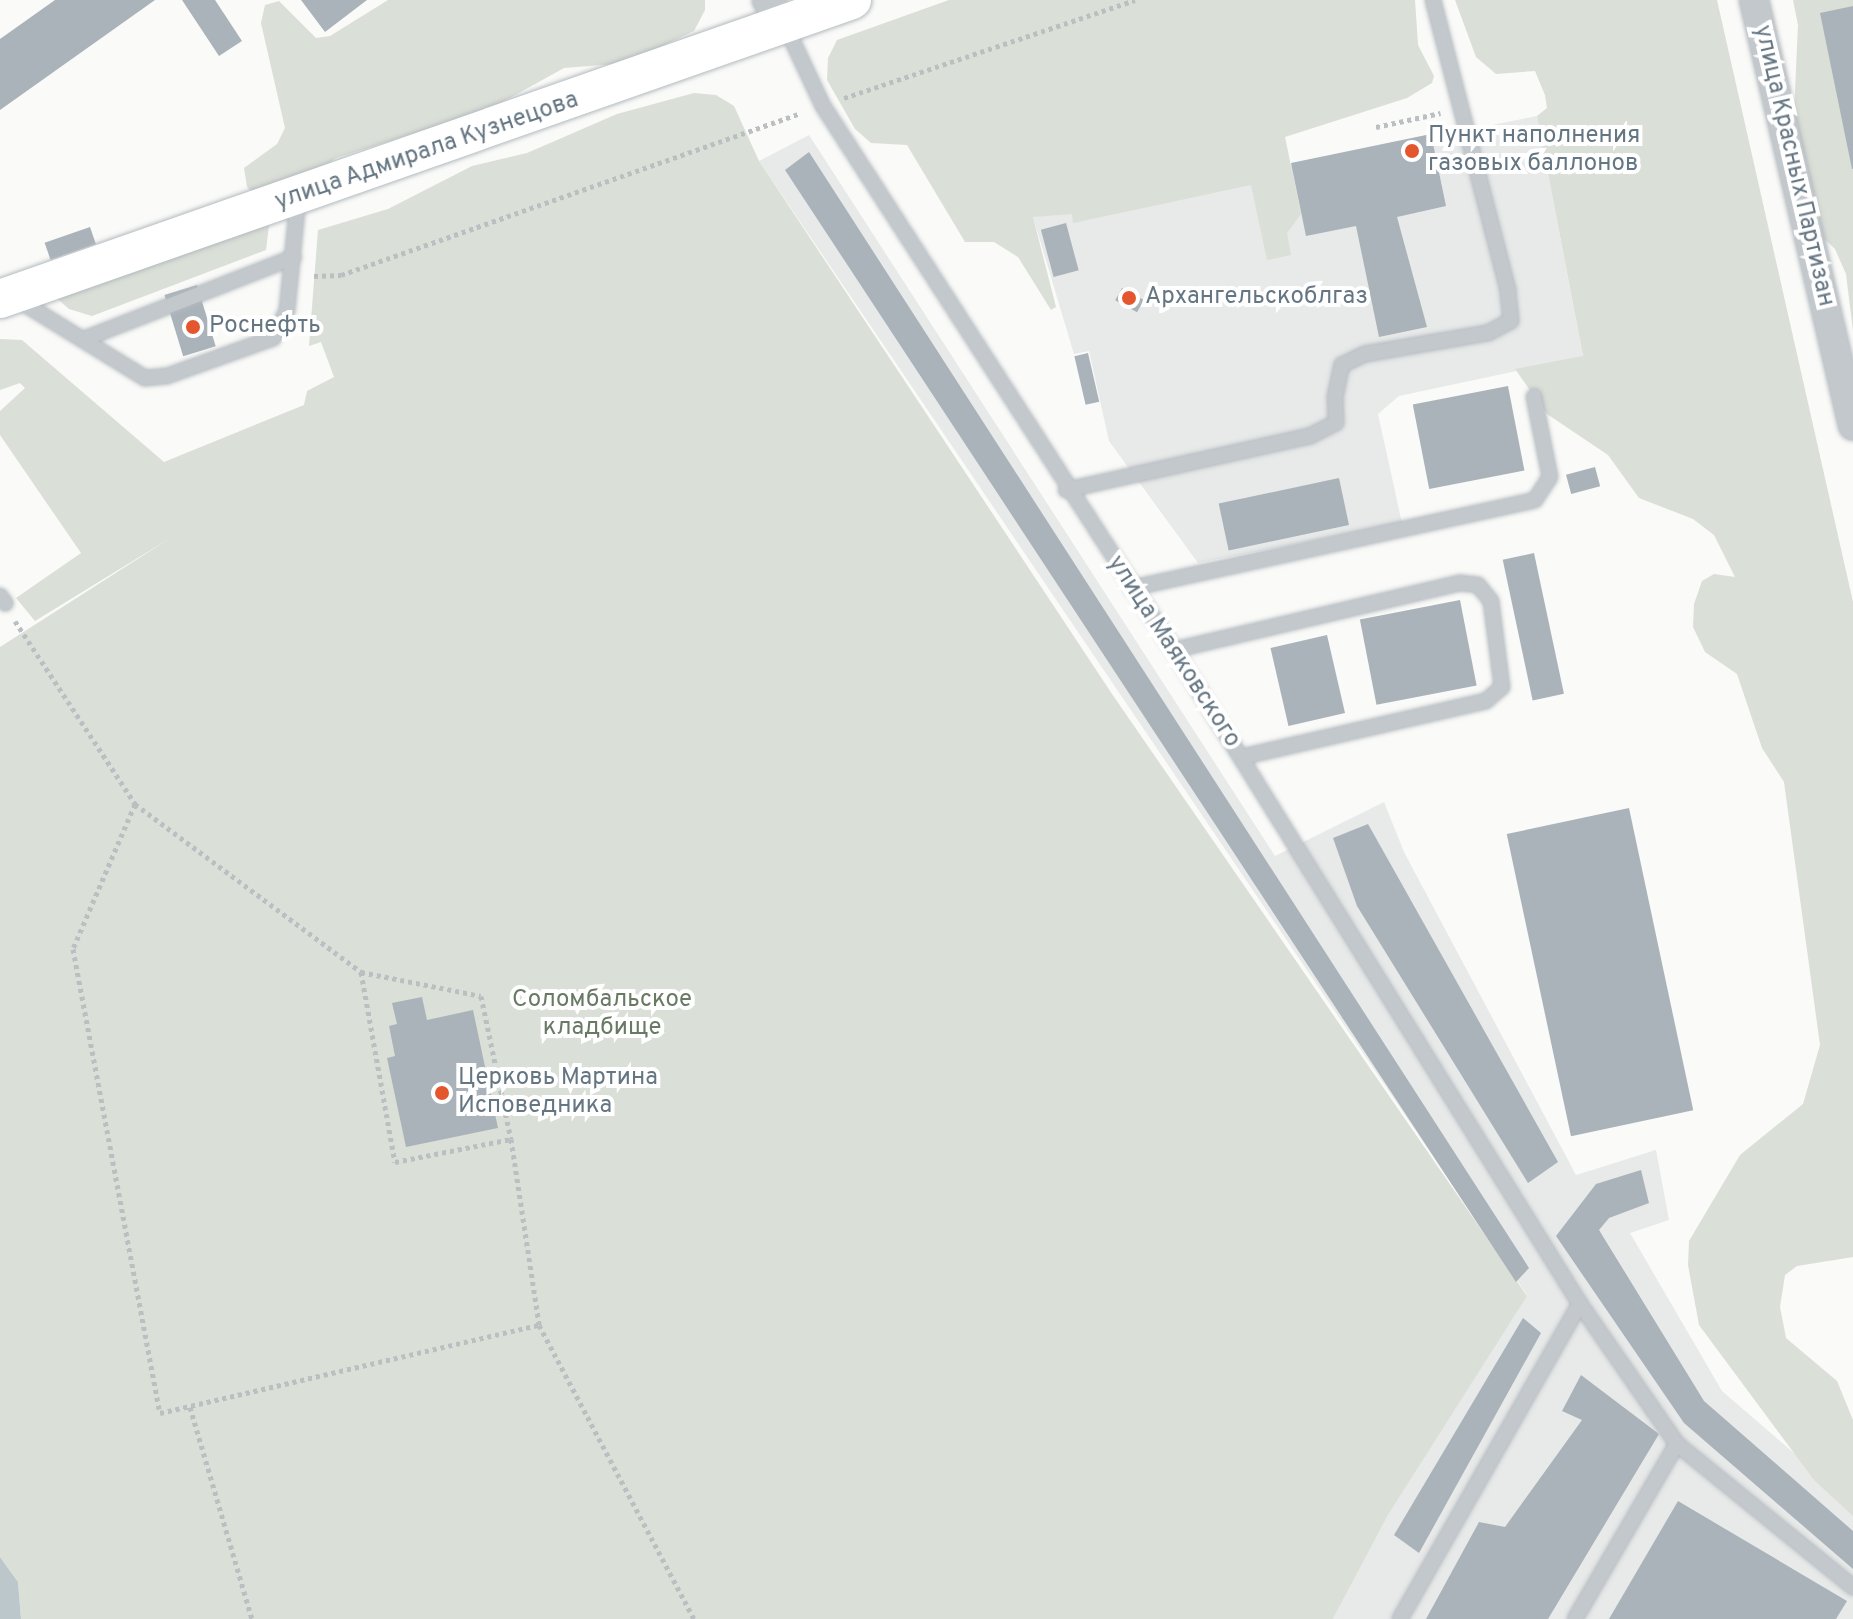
<!DOCTYPE html>
<html>
<head>
<meta charset="utf-8">
<style>
	body { margin:0 }
	#map { position:relative; width:1853px; height:1619px; overflow:hidden; background:#fafaf8; font-family:Overpass,sans-serif }
	div>[style] { position:absolute }
	[style*='--x'] { left:calc(var(--x)*1px); top:calc(var(--y)*1px); width:calc(var(--w)*1px); rotate:calc(var(--a)*1deg) }
	.built>* { inset:0; background:#e8e9e9 }
	.green>* { inset:0; background:#dadfd7 }
	.water>* { inset:0; background:#bbc7cb }
	.building>* { inset:0; background:#aab3b9; transform-origin:0 0 }
	.path>* { height:5px; margin-top:-2.5px; transform-origin:0; background:repeating-linear-gradient(90deg,#bbbfc2 0 4px,transparent 0 8px) }
	.roads { filter:drop-shadow(0 0 2px #b3babf) drop-shadow(0 0 2px #b3babf) }
	.lane>* { height:14px; margin:-7px; padding:0 7px; transform-origin:7px; border-radius:7px; background:#c3c8cc }
	.street>* { height:28px; margin:-14px; padding:0 14px; transform-origin:14px; border-radius:14px; background:#c3c8cc }
	.secondary>* { height:38px; margin:-19px; padding:0 19px; transform-origin:19px; border-radius:19px; background:#fff }
	.dots>* { width:22px; height:22px; translate:-50% -50%; box-sizing:border-box; border:4px solid #fff; border-radius:50% }
	span { translate:-50% -50%; white-space:nowrap; text-align:center; line-height:1.15; -webkit-text-stroke:8px #fff; paint-order:stroke }
	.poi-label { font-size:24px; color:#657683 }
	.left { translate:0 -50%; text-align:left }
	.street-label { font-size:24px; color:#657683 }
	.park-label { font-size:24px; color:#687a64 }
</style>
</head>
<body>
<div id="map">
	<div class="built">
		<div style="clip-path:polygon(1537px 116px,1583px 357px,1399px 396px,1378px 414px,1402px 523px,1198px 563px,1109px 441px,1089px 351px,1074px 354px,1033px 217px)"></div>
		<div style="clip-path:polygon(809px 135px,1275px 856px,1384px 802px,1404px 852px,1576px 1175px,1656px 1150px,1669px 1220px,1630px 1233px,1722px 1391px,1853px 1504px,1853px 1619px,1333px 1619px,1388px 1515px,1527px 1295px,759px 161px)"></div>
	</div>
	<div class="green">
		<div style="clip-path:polygon(388px 0,705px 0,705px 10px,694px 31px,627px 63px,564px 68px,488px 110px,336px 158px,324px 167px,252px 192px,247px 187px,244px 168px,277px 144px,285px 128px,261px 23px,265px 5px,279px 1px,316px 38px,330px 36px)"></div>
		<div style="clip-path:polygon(949px 0,1415px 0,1418px 45px,1434px 76px,1432px 83px,1407px 98px,1285px 137px,1301px 214px,1287px 233px,1291px 255px,1267px 260px,1251px 185px,1073px 223px,1072px 214px,1033px 217px,1056px 307px,1051px 310px,1018px 257px,994px 242px,965px 242px,907px 145px,871px 143px,855px 129px,827px 80px,828px 58px,837px 40px)"></div>
		<div style="clip-path:polygon(1455px 0,1717px 0,1853px 602px,1853px 1257px,1797px 1266px,1785px 1275px,1780px 1307px,1786px 1338px,1837px 1381px,1853px 1420px,1853px 1516px,1814px 1480px,1699px 1325px,1688px 1265px,1689px 1241px,1740px 1155px,1803px 1104px,1820px 1045px,1784px 782px,1762px 748px,1737px 674px,1705px 652px,1693px 627px,1694px 604px,1702px 581px,1714px 574px,1735px 577px,1714px 535px,1693px 519px,1639px 498px,1608px 455px,1547px 414px,1515px 369px,1583px 356px,1537px 116px,1547px 108px,1545px 95px,1535px 71px,1496px 74px,1476px 57px)"></div>
		<div style="clip-path:polygon(1793px 0,1853px 0,1853px 331px,1846px 274px,1835px 249px,1816px 231px,1794px 113px,1798px 25px)"></div>
		<div style="clip-path:polygon(694px 93px,716px 95px,734px 106px,759px 161px,1112px 694px,1527px 1296px,1388px 1515px,1333px 1619px,21px 1619px,18px 1582px,0 1557px,0 647px,172px 537px,35px 621px,16px 598px,81px 553px,0 435px,0 411px,25px 388px,20px 383px,0 390px,0 339px,22px 340px,164px 462px,304px 405px,307px 391px,334px 377px,321px 342px,309px 346px,318px 230px,388px 209px,472px 166px,527px 153px,617px 114px)"></div>
		<div style="clip-path:polygon(270px 217px,266px 250px,92px 316px,69px 309px,52px 294px)"></div>
	</div>
	<div class="water">
		<div style="clip-path:polygon(0 1557px,18px 1582px,21px 1619px,0 1619px)"></div>
	</div>
	<div class="building">
		<div style="clip-path:polygon(55px 0,155px 0,0 110px,0 39px)"></div>
		<div style="clip-path:polygon(182px 0,215px 0,242px 41px,219px 56px)"></div>
		<div style="clip-path:polygon(301px 0,367px 0,325px 32px)"></div>
		<div style="clip-path:polygon(1853px 6px,1853px 169px,1852px 169px,1820px 13px)"></div>
		<div style="clip-path:polygon(1431px 134px,1446px 206px,1397px 217px,1427px 327px,1379px 337px,1356px 226px,1306px 236px,1291px 163px)"></div>
		<div style="clip-path:polygon(809px 152px,1529px 1268px,1516px 1282px,785px 170px)"></div>
		<div style="left:1066px;top:223px;width:49px;height:26px;rotate:75deg"></div>
		<div style="left:90px;top:227px;width:18px;height:48px;rotate:71deg"></div>
		<div style="left:197px;top:285px;width:64px;height:34px;rotate:73deg"></div>
		<div style="left:1122px;top:288px;width:25px;height:14px;rotate:29deg"></div>
		<div style="left:1088px;top:353px;width:50px;height:14px;rotate:77deg"></div>
		<div style="left:1508px;top:386px;width:86px;height:97px;rotate:79deg"></div>
		<div style="left:1595px;top:467px;width:20px;height:30px;rotate:75deg"></div>
		<div style="left:1339px;top:478px;width:48px;height:123px;rotate:78deg"></div>
		<div style="left:1534px;top:553px;width:144px;height:32px;rotate:78deg"></div>
		<div style="left:1460px;top:600px;width:87px;height:102px;rotate:79deg"></div>
		<div style="left:1327px;top:635px;width:80px;height:58px;rotate:77deg"></div>
		<div style="left:1629px;top:808px;width:309px;height:125px;rotate:78deg"></div>
		<div style="clip-path:polygon(1368px 824px,1558px 1162px,1528px 1183px,1357px 906px,1333px 838px)"></div>
		<div style="clip-path:polygon(422px 997px,427px 1020px,473px 1010px,498px 1128px,406px 1147px,387px 1058px,395px 1056px,389px 1026px,397px 1024px,392px 1003px)"></div>
		<div style="clip-path:polygon(1641px 1170px,1649px 1203px,1609px 1218px,1599px 1230px,1704px 1401px,1853px 1531px,1853px 1569px,1684px 1423px,1556px 1236px,1596px 1184px)"></div>
		<div style="clip-path:polygon(1523px 1318px,1541px 1333px,1419px 1553px,1394px 1535px)"></div>
		<div style="clip-path:polygon(1581px 1375px,1659px 1434px,1548px 1619px,1426px 1619px,1479px 1522px,1505px 1527px,1582px 1420px,1562px 1411px)"></div>
		<div style="clip-path:polygon(1678px 1501px,1847px 1601px,1836px 1619px,1609px 1619px)"></div>
	</div>
	<div class="path">
		<div style="--x:844;--y:98;--w:307;--a:-18.6"></div>
		<div style="--x:1376;--y:127;--w:66;--a:-12.2"></div>
		<div style="--x:314;--y:276;--w:27;--a:-2"></div>
		<div style="--x:341;--y:275;--w:487;--a:-19.4"></div>
		<div style="--x:15;--y:621;--w:219;--a:56.7"></div>
		<div style="--x:135;--y:804;--w:282;--a:36.6"></div>
		<div style="--x:361;--y:972;--w:193;--a:79.9"></div>
		<div style="--x:395;--y:1162;--w:118;--a:-11.2"></div>
		<div style="--x:511;--y:1139;--w:188;--a:81.4"></div>
		<div style="--x:539;--y:1325;--w:332;--a:62.2"></div>
		<div style="--x:135;--y:804;--w:158;--a:113.2"></div>
		<div style="--x:73;--y:949;--w:472;--a:79.4"></div>
		<div style="--x:160;--y:1413;--w:389;--a:-13.1"></div>
		<div style="--x:361;--y:972;--w:122;--a:11.3"></div>
		<div style="--x:481;--y:996;--w:146;--a:78.2"></div>
		<div style="--x:190;--y:1407;--w:221;--a:73.7"></div>
	</div>
	<div class="roads">
		<div class="lane">
			<div style="--x:785;--y:25;--w:89;--a:64.9"></div>
			<div style="--x:823;--y:106;--w:647;--a:57.17"></div>
			<div style="--x:1174;--y:650;--w:770;--a:58.17"></div>
			<div style="--x:1580;--y:1304;--w:170;--a:55.3"></div>
			<div style="--x:1677;--y:1444;--w:227;--a:39.1"></div>
			<div style="--x:15;--y:298;--w:153;--a:31.6"></div>
			<div style="--x:145;--y:378;--w:22;--a:-5"></div>
			<div style="--x:167;--y:376;--w:113;--a:-19.7"></div>
			<div style="--x:273;--y:338;--w:31;--a:-63"></div>
			<div style="--x:287;--y:310;--w:112;--a:-84.3"></div>
			<div style="--x:84;--y:339;--w:225;--a:-21.3"></div>
			<div style="--x:1066;--y:490;--w:250;--a:-12.5"></div>
			<div style="--x:1310;--y:436;--w:29;--a:-27"></div>
			<div style="--x:1336;--y:423;--w:26;--a:-92"></div>
			<div style="--x:1335;--y:397;--w:33;--a:-78"></div>
			<div style="--x:1342;--y:365;--w:25;--a:-26"></div>
			<div style="--x:1365;--y:354;--w:125;--a:-9.7"></div>
			<div style="--x:1488;--y:333;--w:26;--a:-28"></div>
			<div style="--x:1511;--y:321;--w:31;--a:-96"></div>
			<div style="--x:1508;--y:290;--w:300;--a:-104.5"></div>
			<div style="--x:1132;--y:588;--w:412;--a:-12.3"></div>
			<div style="--x:1535;--y:500;--w:27;--a:-57"></div>
			<div style="--x:1550;--y:477;--w:82;--a:-101.3"></div>
			<div style="--x:0;--y:596;--w:9;--a:54"></div>
			<div style="--x:1174;--y:650;--w:294;--a:-13.2"></div>
			<div style="--x:1460;--y:583;--w:18;--a:6"></div>
			<div style="--x:1478;--y:585;--w:21;--a:51"></div>
			<div style="--x:1491;--y:601;--w:87;--a:82.7"></div>
			<div style="--x:1502;--y:687;--w:21;--a:139"></div>
			<div style="--x:1486;--y:701;--w:251;--a:167.1"></div>
			<div style="--x:1400;--y:1619;--w:363;--a:-60.3"></div>
			<div style="--x:1575;--y:1619;--w:203;--a:-59.8"></div>
		</div>
		<div class="street">
			<div style="--x:767;--y:0;--w:31;--a:54"></div>
			<div style="--x:1754;--y:0;--w:437;--a:76.9"></div>
		</div>
		<div class="secondary">
			<div style="--x:0;--y:299;--w:903;--a:-19.34"></div>
		</div>
	</div>
	<div class="dots">
		<div style="left:1412px;top:151px;background:#e4572e"></div>
		<div style="left:1129px;top:298px;background:#e4572e"></div>
		<div style="left:193px;top:327px;background:#e4572e"></div>
		<div style="left:442px;top:1093px;background:#e4572e"></div>
	</div>
	<div class="poi-label">
		<span class="left" style="left:1428px;top:151px">Пункт наполнения<br>газовых баллонов</span>
		<span class="left" style="left:1145px;top:298px">Архангельскоблгаз</span>
		<span class="left" style="left:209px;top:327px">Роснефть</span>
		<span class="left" style="left:458px;top:1093px">Церковь Мартина<br>Исповедника</span>
	</div>
	<div class="street-label">
		<span style="left:427px;top:152px;rotate:-19deg">улица Адмирала Кузнецова</span>
		<span style="left:1793px;top:166px;rotate:77deg">улица Красных Партизан</span>
		<span style="left:1173px;top:652px;rotate:57deg">улица Маяковского</span>
	</div>
	<div class="park-label">
		<span style="left:602px;top:1015px">Соломбальское<br>кладбище</span>
	</div>
</div>
</body>
</html>
